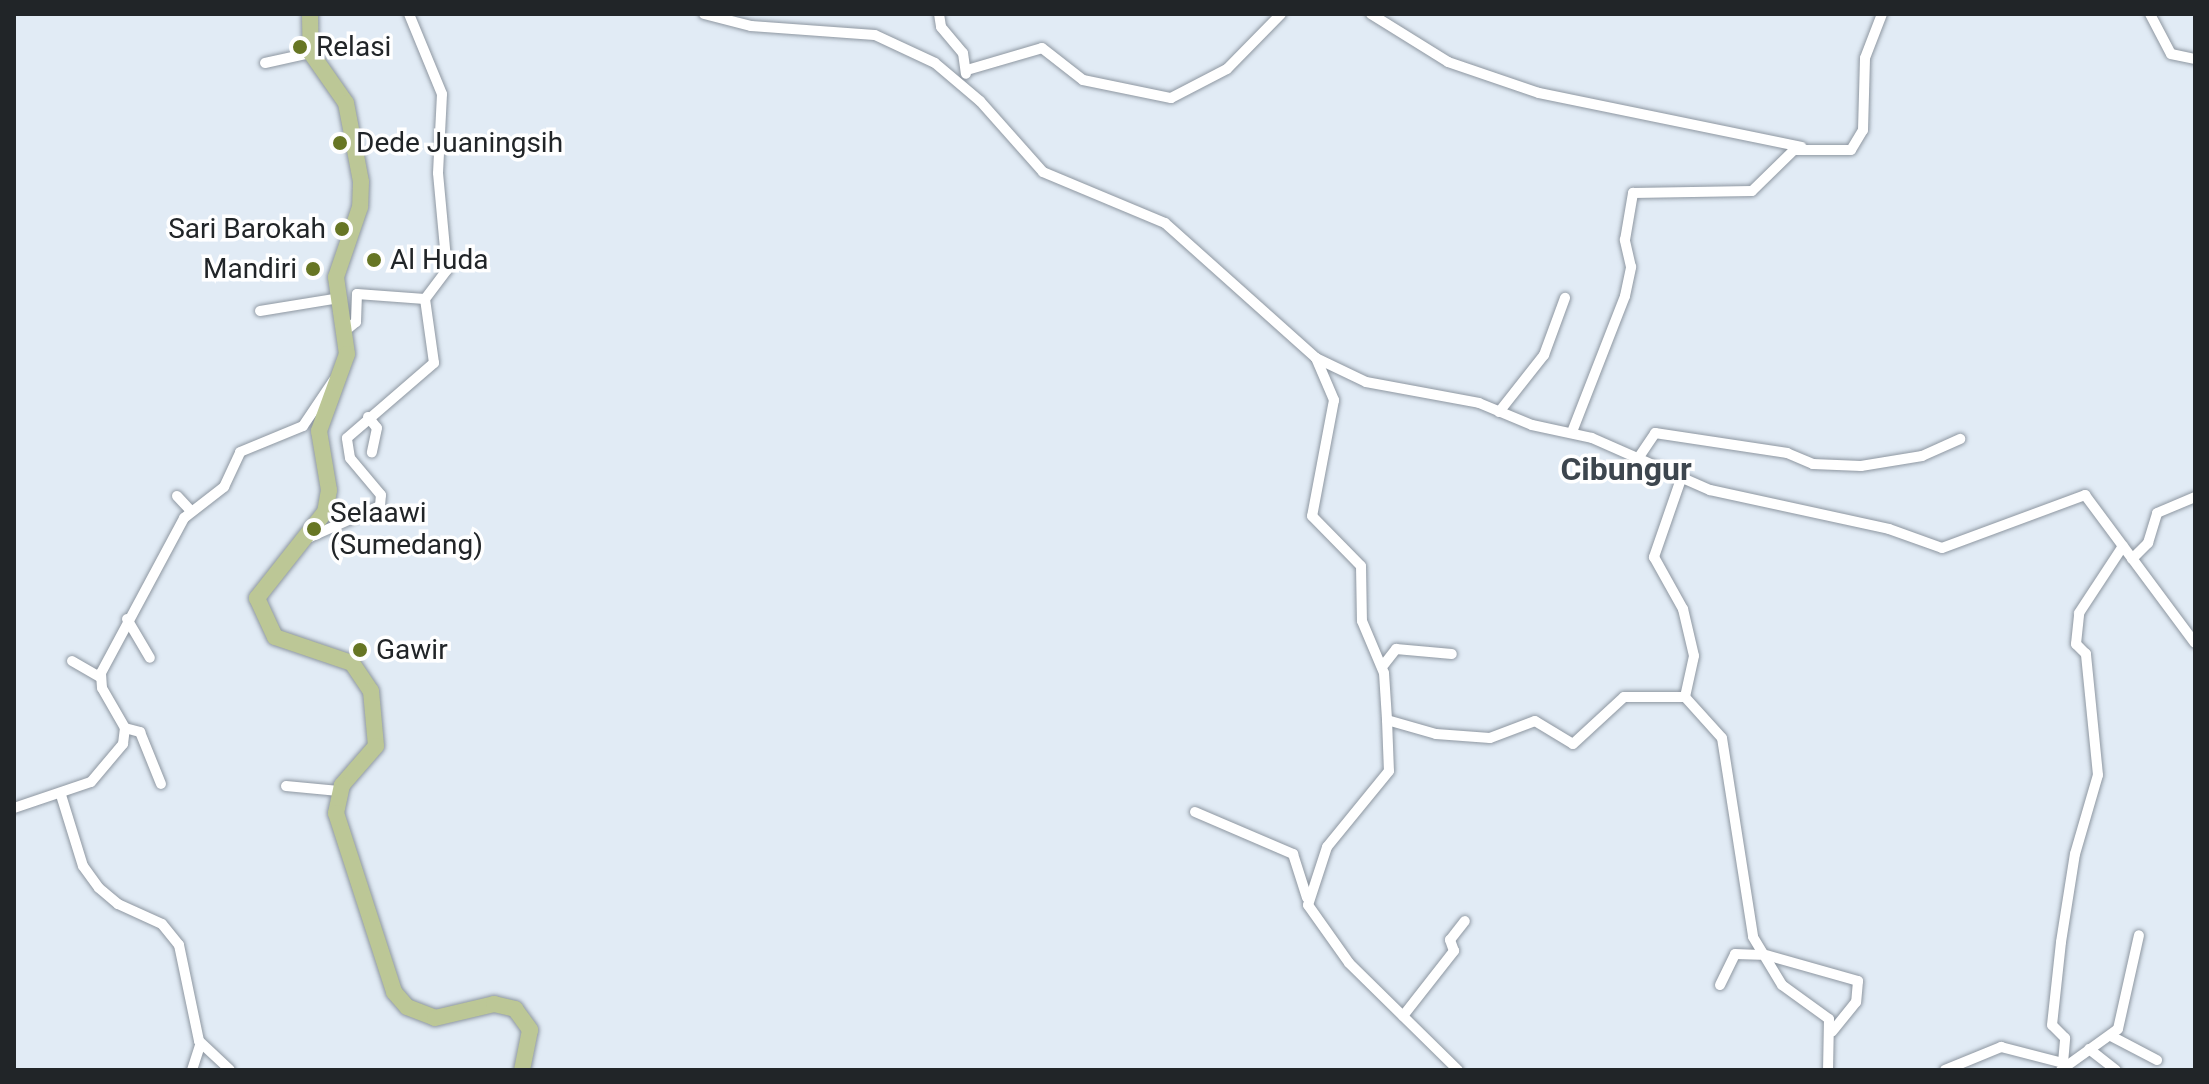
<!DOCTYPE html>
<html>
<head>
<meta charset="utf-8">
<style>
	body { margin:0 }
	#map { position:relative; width:2209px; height:1084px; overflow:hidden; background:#e1ebf5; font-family:Roboto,sans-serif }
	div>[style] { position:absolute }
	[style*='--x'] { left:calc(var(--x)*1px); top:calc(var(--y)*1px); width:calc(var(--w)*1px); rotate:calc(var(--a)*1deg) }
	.roads { filter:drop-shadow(0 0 2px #8e97a1) drop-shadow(0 0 2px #8e97a1) }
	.minor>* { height:10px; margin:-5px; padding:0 5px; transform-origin:5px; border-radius:5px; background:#fff }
	.primary>* { height:16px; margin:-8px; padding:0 8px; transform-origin:8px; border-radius:8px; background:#bcc796 }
	.dots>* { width:22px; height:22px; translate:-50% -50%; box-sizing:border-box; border:4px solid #fff; border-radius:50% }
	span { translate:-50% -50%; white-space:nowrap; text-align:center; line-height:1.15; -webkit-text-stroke:7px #fff; paint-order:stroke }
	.poi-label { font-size:28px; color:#212528 }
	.left { translate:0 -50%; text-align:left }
	.right { translate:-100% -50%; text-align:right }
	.quarter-label { font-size:32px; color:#3d464e; font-weight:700 }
	.frame { position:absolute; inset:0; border:16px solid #212528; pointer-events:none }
</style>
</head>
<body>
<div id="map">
	<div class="roads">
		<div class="minor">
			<div style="--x:704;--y:14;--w:49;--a:14.3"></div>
			<div style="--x:751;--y:26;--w:124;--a:4.2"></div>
			<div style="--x:875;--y:35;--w:66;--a:25"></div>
			<div style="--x:935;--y:63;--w:59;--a:40.2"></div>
			<div style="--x:980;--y:101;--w:95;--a:48.4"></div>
			<div style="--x:1043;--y:172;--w:132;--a:22.7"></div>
			<div style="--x:1165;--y:223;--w:203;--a:41.8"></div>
			<div style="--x:1316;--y:358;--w:55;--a:25.6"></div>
			<div style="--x:1366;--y:382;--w:115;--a:10.5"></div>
			<div style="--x:1479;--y:403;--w:57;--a:22.5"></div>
			<div style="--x:1532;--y:425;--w:61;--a:12.2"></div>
			<div style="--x:1592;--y:438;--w:129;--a:23.8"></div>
			<div style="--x:1710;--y:490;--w:183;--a:12.3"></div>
			<div style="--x:1889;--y:529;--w:56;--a:19.7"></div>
			<div style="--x:1942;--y:548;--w:153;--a:-20.3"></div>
			<div style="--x:2085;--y:495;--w:184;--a:53.4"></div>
			<div style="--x:939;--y:14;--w:13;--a:81"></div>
			<div style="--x:941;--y:27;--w:34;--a:50"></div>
			<div style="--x:963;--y:53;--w:21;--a:82"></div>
			<div style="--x:1371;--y:14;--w:91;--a:31.9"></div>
			<div style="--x:1448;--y:62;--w:96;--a:18.8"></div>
			<div style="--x:1539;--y:93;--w:268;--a:11.6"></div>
			<div style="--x:2150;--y:14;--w:45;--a:62.3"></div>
			<div style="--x:2171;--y:54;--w:25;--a:12"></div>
			<div style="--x:265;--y:63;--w:47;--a:-12.3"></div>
			<div style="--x:967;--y:70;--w:78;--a:-16.3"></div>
			<div style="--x:1042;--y:48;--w:52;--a:38"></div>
			<div style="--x:1083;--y:80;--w:90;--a:11.6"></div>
			<div style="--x:1171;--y:98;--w:63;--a:-27.4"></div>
			<div style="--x:1227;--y:69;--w:77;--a:-45.5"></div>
			<div style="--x:260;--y:311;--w:80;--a:-9.3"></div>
			<div style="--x:346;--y:330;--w:13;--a:-39"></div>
			<div style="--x:356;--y:322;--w:28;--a:-88"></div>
			<div style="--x:357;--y:294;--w:68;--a:4.2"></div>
			<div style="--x:1316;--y:358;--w:46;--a:66.8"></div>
			<div style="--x:1334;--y:400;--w:118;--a:100.7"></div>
			<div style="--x:1312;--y:516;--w:70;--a:45.6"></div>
			<div style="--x:1361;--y:566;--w:55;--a:89"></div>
			<div style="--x:1362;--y:621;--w:56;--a:67.1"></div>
			<div style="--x:1384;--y:673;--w:47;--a:86.3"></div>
			<div style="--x:1387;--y:720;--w:51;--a:15.9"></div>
			<div style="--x:1436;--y:734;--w:54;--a:4.2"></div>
			<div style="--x:1490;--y:738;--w:48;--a:-20.7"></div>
			<div style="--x:1535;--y:721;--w:44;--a:31.2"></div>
			<div style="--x:1573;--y:744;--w:69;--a:-42.7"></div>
			<div style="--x:1624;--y:697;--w:61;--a:0"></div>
			<div style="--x:1499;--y:412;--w:73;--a:-51.7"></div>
			<div style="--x:1544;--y:355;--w:61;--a:-69.8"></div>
			<div style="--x:368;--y:417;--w:14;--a:51"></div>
			<div style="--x:377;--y:428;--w:25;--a:102"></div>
			<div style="--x:1572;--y:432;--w:146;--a:-68.7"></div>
			<div style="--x:1625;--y:296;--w:30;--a:-78"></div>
			<div style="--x:1631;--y:267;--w:28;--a:-103"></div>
			<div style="--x:1625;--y:240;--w:48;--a:-80.3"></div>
			<div style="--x:1633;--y:193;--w:119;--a:-1"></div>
			<div style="--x:1752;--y:191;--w:59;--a:-44.3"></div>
			<div style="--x:1794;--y:150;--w:57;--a:0"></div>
			<div style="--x:1851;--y:150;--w:23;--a:-59"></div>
			<div style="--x:1863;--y:130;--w:72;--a:-88.4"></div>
			<div style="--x:1865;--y:58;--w:47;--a:-68.9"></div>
			<div style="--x:1639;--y:457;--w:29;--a:-56"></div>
			<div style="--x:1655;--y:433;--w:134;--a:8.6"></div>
			<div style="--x:1787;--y:453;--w:28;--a:23"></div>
			<div style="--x:1813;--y:464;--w:48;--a:2.4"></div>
			<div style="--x:1861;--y:466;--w:62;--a:-9.3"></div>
			<div style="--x:1922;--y:456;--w:42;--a:-24.1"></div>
			<div style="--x:1681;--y:479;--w:83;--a:109.1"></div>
			<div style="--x:1654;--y:557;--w:60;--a:60.9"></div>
			<div style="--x:1683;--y:609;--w:48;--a:76.8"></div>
			<div style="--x:1694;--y:656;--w:42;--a:102.4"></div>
			<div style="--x:1685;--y:697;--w:55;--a:47.9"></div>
			<div style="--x:1722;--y:738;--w:201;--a:81.1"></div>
			<div style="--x:1753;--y:937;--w:56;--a:58.9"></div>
			<div style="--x:1782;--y:985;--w:58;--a:35.9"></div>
			<div style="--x:1829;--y:1019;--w:51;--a:91.1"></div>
			<div style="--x:177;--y:496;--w:19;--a:47"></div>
			<div style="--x:308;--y:538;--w:79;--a:-24"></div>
			<div style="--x:380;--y:506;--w:11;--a:-85"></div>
			<div style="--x:381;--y:495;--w:48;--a:-130"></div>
			<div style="--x:350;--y:458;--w:20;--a:-99"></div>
			<div style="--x:347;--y:438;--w:115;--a:-40.8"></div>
			<div style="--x:434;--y:363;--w:65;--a:-98"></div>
			<div style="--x:425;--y:299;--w:36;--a:-53"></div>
			<div style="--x:447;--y:270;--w:97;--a:-95.3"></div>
			<div style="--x:438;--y:173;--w:79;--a:-87.1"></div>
			<div style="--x:442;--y:94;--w:87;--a:-112.4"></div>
			<div style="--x:2132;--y:559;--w:23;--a:-45"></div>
			<div style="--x:2148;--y:543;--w:31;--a:-73"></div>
			<div style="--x:2157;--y:513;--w:41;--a:-22.8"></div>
			<div style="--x:127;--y:619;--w:45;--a:59.5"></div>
			<div style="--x:72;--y:661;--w:32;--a:30"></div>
			<div style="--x:1382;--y:667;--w:23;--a:-52"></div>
			<div style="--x:1396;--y:649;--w:56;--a:5.1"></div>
			<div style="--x:1387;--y:720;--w:51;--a:87.8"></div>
			<div style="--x:1389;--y:771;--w:98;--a:129.2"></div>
			<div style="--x:1327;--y:847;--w:61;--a:108.1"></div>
			<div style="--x:1308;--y:905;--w:71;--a:54.7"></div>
			<div style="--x:1349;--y:963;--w:153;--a:44.5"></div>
			<div style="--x:125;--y:728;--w:16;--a:15"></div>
			<div style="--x:140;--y:732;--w:56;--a:68"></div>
			<div style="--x:286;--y:786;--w:53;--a:5.4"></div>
			<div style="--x:61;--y:795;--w:74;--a:72.8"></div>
			<div style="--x:83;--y:866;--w:27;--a:54"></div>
			<div style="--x:99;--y:888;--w:25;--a:40"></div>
			<div style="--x:118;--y:904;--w:48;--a:24.4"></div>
			<div style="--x:162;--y:924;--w:27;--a:51"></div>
			<div style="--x:179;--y:945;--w:98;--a:78.2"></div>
			<div style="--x:199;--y:1041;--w:42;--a:43.1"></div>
			<div style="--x:14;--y:808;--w:81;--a:-18.7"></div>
			<div style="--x:91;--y:782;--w:50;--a:-49.9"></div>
			<div style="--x:123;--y:744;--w:16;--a:-83"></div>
			<div style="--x:125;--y:728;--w:46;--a:-119.9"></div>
			<div style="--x:102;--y:688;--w:15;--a:-94"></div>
			<div style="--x:101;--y:673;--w:176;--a:-61.8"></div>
			<div style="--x:184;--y:518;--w:51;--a:-37.8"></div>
			<div style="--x:224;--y:487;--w:38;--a:-65"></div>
			<div style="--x:240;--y:452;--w:68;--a:-22.4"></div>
			<div style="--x:303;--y:426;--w:55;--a:-56"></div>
			<div style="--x:1195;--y:812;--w:107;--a:23.2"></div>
			<div style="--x:1293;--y:854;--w:46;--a:72.3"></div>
			<div style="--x:1759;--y:953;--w:103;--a:15.8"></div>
			<div style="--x:1858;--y:981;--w:21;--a:95"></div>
			<div style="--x:1856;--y:1002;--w:38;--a:129"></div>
			<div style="--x:1720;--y:985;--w:34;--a:-64"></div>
			<div style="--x:1735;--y:954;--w:25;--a:2"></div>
			<div style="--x:1403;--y:1016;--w:83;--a:-51.9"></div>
			<div style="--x:1454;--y:951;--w:12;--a:-110"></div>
			<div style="--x:1450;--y:940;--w:24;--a:-52"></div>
			<div style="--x:2111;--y:1036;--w:52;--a:27.6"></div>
			<div style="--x:2089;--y:1049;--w:34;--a:38"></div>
			<div style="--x:192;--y:1070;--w:28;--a:-72"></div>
			<div style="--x:1945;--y:1070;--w:61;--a:-22.3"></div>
			<div style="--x:2001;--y:1047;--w:64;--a:14.5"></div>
			<div style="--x:2063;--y:1063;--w:25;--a:-85"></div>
			<div style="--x:2065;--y:1038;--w:18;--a:-135"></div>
			<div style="--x:2052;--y:1025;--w:83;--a:-83.8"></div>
			<div style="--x:2061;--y:942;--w:89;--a:-81"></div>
			<div style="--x:2075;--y:854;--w:82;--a:-73.8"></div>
			<div style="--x:2098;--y:775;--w:122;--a:-95.7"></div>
			<div style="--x:2086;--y:654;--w:14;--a:-135"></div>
			<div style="--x:2076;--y:644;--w:31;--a:-84"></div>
			<div style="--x:2079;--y:613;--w:80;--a:-56.7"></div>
			<div style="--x:2061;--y:1070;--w:70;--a:-35.7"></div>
			<div style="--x:2118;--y:1029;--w:96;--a:-77.4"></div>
		</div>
		<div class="primary">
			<div style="--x:310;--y:14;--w:39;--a:89"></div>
			<div style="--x:311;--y:53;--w:61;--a:55"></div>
			<div style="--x:346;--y:103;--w:80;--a:79.2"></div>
			<div style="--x:361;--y:182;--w:25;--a:92"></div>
			<div style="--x:360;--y:207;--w:74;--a:108.9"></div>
			<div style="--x:336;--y:277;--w:78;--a:81.9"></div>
			<div style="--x:347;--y:354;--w:82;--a:110"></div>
			<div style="--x:319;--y:431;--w:60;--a:80.4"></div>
			<div style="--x:329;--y:490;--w:22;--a:100"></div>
			<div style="--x:325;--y:512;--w:110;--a:128.3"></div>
			<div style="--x:257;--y:598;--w:43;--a:65.2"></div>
			<div style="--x:275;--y:637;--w:81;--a:18.7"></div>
			<div style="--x:352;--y:663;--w:34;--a:56"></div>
			<div style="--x:371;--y:691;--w:55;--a:84.8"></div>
			<div style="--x:376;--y:746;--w:52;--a:131.1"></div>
			<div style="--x:342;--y:785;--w:29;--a:102"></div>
			<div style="--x:336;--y:813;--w:188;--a:72"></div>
			<div style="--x:394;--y:992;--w:20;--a:49"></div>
			<div style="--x:407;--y:1007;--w:30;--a:21"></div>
			<div style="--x:435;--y:1018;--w:61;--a:-13.3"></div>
			<div style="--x:494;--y:1004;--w:22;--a:13"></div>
			<div style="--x:515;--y:1009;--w:26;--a:54"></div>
			<div style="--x:530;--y:1030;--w:41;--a:101.3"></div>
		</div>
	</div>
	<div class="dots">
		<div style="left:300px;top:47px;background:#677624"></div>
		<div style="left:340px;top:143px;background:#677624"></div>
		<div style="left:342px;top:229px;background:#677624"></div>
		<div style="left:374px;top:260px;background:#677624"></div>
		<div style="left:313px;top:269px;background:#677624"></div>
		<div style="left:314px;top:529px;background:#677624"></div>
		<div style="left:360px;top:650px;background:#677624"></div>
	</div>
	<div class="poi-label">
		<span class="left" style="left:316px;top:47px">Relasi</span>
		<span class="left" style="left:356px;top:143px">Dede Juaningsih</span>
		<span class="right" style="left:326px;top:229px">Sari Barokah</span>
		<span class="left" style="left:390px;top:260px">Al Huda</span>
		<span class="right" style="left:297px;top:269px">Mandiri</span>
		<span class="left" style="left:330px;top:529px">Selaawi<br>(Sumedang)</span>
		<span class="left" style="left:376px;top:650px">Gawir</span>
	</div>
	<div class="quarter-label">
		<span style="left:1626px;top:469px">Cibungur</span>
	</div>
	<div class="frame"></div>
</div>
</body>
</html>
